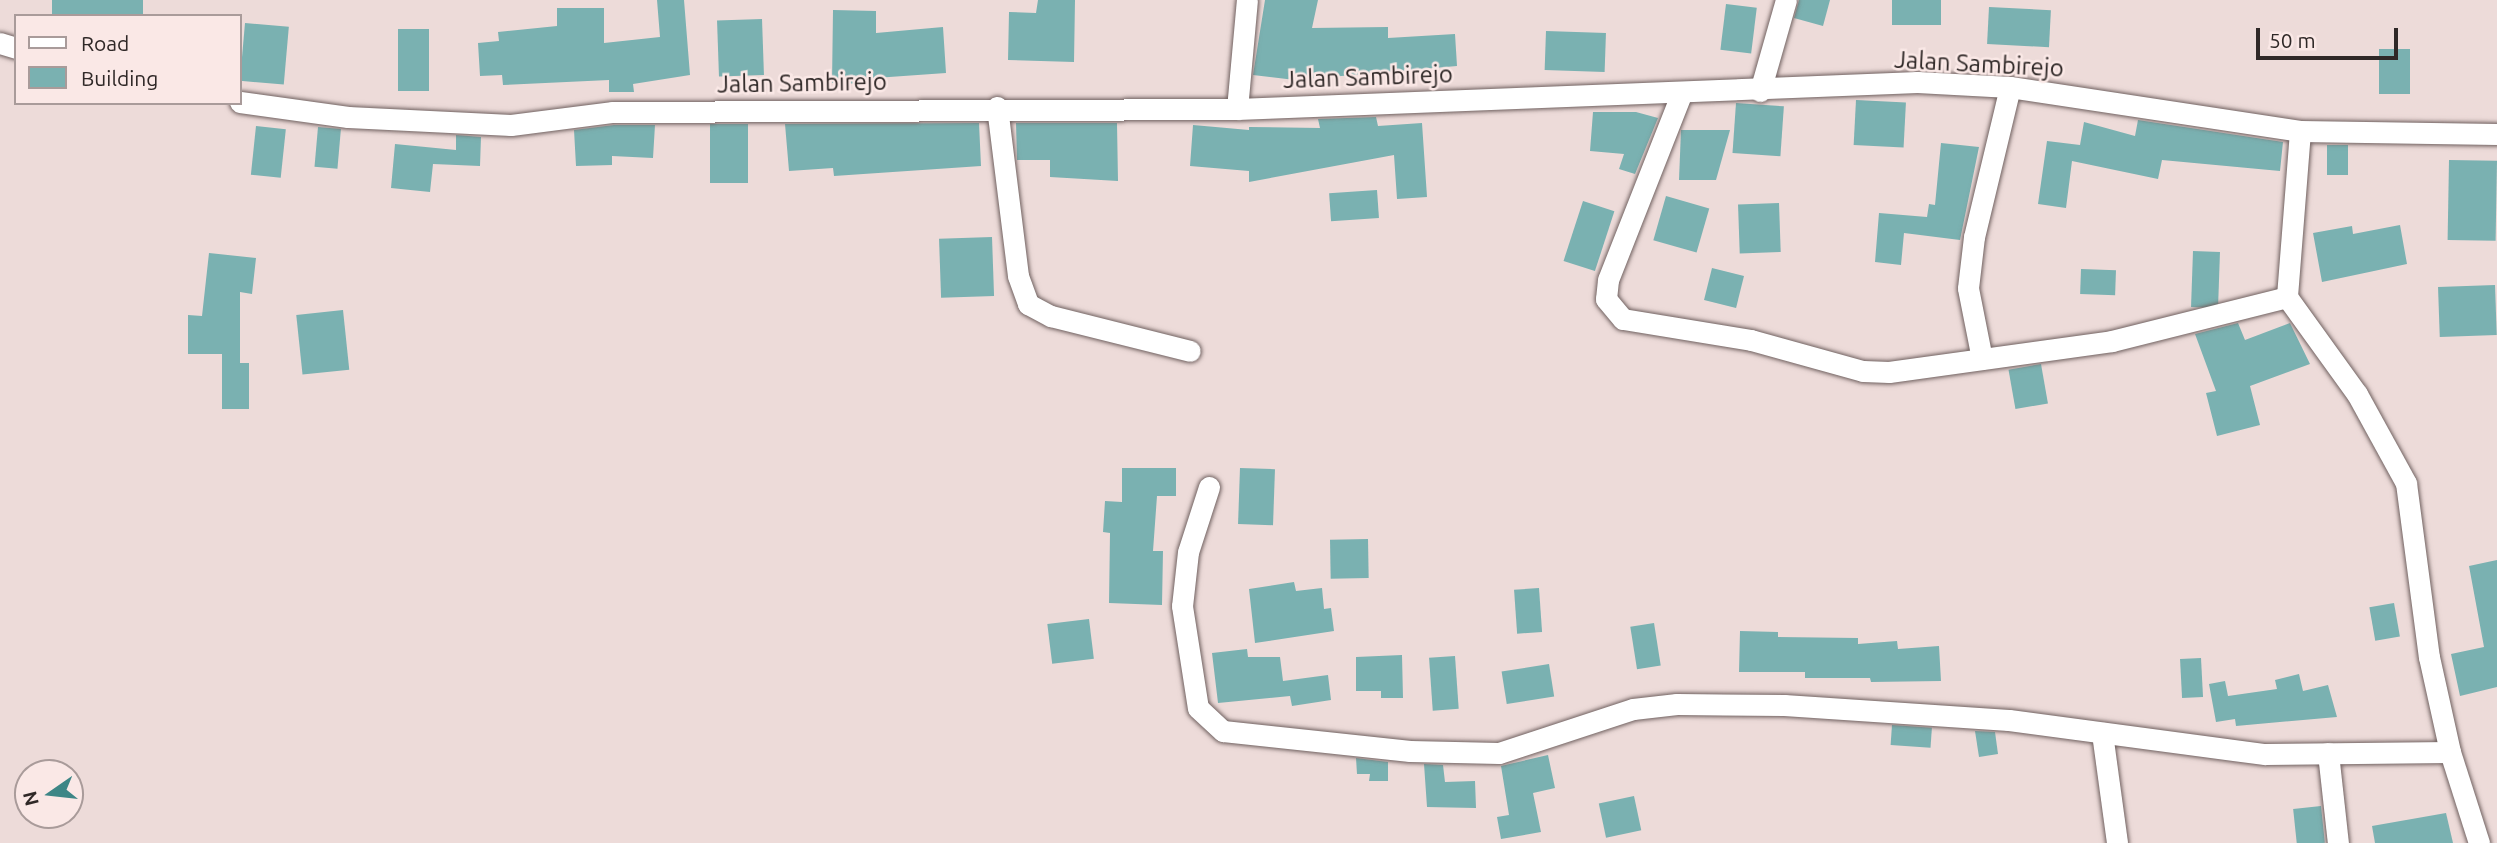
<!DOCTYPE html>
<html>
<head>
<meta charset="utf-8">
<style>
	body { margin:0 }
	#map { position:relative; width:2497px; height:843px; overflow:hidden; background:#eddbd9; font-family:Ubuntu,sans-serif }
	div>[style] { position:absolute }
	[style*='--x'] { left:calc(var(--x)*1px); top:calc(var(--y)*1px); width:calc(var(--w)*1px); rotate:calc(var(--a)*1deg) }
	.building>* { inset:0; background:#7ab1b1; transform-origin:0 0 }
	.roads { filter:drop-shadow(0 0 2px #706160) drop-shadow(0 0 2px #706160) }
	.minor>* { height:21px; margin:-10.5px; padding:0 10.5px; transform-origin:10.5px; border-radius:10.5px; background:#fff }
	span { translate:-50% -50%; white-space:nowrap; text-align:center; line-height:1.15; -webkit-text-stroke:5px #fae8e6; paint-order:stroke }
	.street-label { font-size:24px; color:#2f2827 }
	.legend { position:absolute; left:14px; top:14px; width:228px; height:91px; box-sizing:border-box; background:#fae8e6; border:2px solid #a99b9a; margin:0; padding:9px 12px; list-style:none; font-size:21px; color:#2f2827 }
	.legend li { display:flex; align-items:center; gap:14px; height:35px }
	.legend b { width:35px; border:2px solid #a99b9a }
	.north { position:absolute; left:14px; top:759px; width:70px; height:70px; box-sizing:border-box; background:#fae8e6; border:2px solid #a99b9a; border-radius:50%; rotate:256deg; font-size:19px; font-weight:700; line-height:28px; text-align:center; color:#2f2827 }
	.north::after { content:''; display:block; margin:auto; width:24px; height:32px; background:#3d8686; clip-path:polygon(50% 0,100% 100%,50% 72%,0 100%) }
	.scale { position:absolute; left:2256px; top:28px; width:142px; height:32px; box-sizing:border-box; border:4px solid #2f2827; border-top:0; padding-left:9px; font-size:21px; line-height:24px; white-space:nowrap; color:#2f2827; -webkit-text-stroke:5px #fae8e6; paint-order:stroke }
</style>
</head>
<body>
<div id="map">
	<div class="building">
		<div style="left:52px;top:0;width:91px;height:16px"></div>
		<div style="clip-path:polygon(657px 0,684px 0,690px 75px,633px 84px,634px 92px,609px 92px,609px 80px,503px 85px,502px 75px,480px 76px,478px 43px,499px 41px,498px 32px,557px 26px,557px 8px,604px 8px,604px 43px,660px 37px)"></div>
		<div style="clip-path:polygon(1038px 0,1075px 0,1074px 62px,1008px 60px,1009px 12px,1036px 13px)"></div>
		<div style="clip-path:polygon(1265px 0,1318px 0,1312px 28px,1388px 27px,1388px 38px,1455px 34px,1457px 66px,1295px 80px,1253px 75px)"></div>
		<div style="clip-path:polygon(1799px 0,1830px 0,1823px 26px,1794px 18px)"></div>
		<div style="left:1892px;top:0;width:49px;height:25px"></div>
		<div style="left:1726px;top:4px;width:31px;height:46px;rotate:7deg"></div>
		<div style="left:1989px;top:7px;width:62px;height:37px;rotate:3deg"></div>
		<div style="clip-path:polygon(833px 10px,876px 11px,876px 33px,943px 27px,946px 73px,875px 78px,875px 84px,832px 83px)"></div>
		<div style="left:762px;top:19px;width:56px;height:45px;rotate:88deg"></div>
		<div style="left:245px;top:23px;width:44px;height:58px;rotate:5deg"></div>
		<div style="left:398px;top:29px;width:31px;height:62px"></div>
		<div style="left:1546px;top:31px;width:60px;height:39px;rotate:2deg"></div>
		<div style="left:2379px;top:49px;width:31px;height:45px"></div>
		<div style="left:1856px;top:100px;width:50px;height:45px;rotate:3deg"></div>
		<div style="left:1736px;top:103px;width:48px;height:50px;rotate:4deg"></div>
		<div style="clip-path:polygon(1593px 112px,1636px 112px,1658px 118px,1635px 174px,1619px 169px,1624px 154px,1590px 151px)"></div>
		<div style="clip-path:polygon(1376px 117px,1378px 126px,1422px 123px,1427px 197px,1397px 199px,1394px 155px,1249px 182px,1249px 171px,1190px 166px,1193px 125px,1249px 130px,1249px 127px,1320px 128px,1318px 119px)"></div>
		<div style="clip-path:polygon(2138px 120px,2283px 142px,2280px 171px,2162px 160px,2158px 179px,2072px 161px,2066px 208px,2038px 204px,2047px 141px,2080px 145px,2084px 122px,2135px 136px)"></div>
		<div style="clip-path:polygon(979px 123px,981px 166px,834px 176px,833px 168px,789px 171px,785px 124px)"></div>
		<div style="clip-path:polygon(1016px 123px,1117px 123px,1118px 181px,1050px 177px,1050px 160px,1017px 160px)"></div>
		<div style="left:748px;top:124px;width:59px;height:38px;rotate:90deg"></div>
		<div style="clip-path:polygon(614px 125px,655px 125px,653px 158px,612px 156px,612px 165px,576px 166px,574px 130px)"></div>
		<div style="left:256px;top:126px;width:30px;height:49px;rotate:6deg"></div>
		<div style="left:318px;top:127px;width:23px;height:40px;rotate:5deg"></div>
		<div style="clip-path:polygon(1681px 130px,1730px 130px,1716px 180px,1679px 180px)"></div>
		<div style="clip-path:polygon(456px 135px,481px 137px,480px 166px,433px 164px,430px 192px,391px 188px,395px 144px,456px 150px)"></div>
		<div style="clip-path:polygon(1941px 143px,1979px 147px,1960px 240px,1904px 233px,1901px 265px,1875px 262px,1879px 213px,1927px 217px,1929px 204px,1935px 205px)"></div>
		<div style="left:2327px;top:145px;width:21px;height:30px"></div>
		<div style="left:2449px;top:160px;width:48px;height:80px;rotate:1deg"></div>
		<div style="left:1377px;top:190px;width:28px;height:48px;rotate:86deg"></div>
		<div style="left:1666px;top:196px;width:45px;height:46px;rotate:16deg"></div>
		<div style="left:1583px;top:201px;width:33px;height:63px;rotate:18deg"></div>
		<div style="left:1779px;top:203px;width:49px;height:41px;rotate:88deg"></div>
		<div style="clip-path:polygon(2400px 225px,2407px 264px,2322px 282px,2313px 233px,2352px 226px,2353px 234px)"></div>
		<div style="left:992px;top:237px;width:59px;height:53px;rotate:88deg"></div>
		<div style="left:2193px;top:251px;width:27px;height:56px;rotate:2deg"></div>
		<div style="clip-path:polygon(209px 253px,256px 258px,252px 294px,240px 292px,240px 363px,249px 363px,249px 409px,222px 409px,222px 354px,188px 354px,188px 315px,202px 316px)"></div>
		<div style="left:1712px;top:268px;width:33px;height:33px;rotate:14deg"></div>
		<div style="left:2081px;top:269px;width:35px;height:25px;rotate:2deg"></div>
		<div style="left:2495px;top:285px;width:50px;height:57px;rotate:88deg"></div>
		<div style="left:343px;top:310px;width:60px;height:47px;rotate:84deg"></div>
		<div style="clip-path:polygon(2238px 323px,2245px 340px,2290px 323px,2310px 364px,2250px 386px,2260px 425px,2217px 436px,2206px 393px,2216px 391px,2195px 334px)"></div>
		<div style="left:2041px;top:364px;width:40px;height:33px;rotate:80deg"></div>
		<div style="clip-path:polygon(1122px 468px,1176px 468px,1176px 496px,1157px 496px,1153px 551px,1163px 551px,1162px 605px,1109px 603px,1110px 533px,1103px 532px,1105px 501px,1122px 502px)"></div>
		<div style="left:1240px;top:468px;width:35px;height:56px;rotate:2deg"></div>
		<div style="left:1368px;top:539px;width:39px;height:38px;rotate:89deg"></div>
		<div style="clip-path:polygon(2497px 560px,2497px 687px,2460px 696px,2451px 654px,2484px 647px,2469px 566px)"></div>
		<div style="clip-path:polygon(1294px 582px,1296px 591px,1322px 588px,1324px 609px,1331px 608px,1334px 631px,1255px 643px,1249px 589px)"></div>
		<div style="left:1539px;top:588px;width:44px;height:25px;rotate:86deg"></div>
		<div style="left:2394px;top:603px;width:34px;height:25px;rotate:80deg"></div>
		<div style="left:1089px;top:619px;width:40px;height:42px;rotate:83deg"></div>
		<div style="left:1654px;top:623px;width:43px;height:24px;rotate:81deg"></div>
		<div style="clip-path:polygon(1740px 631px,1778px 632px,1778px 637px,1858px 638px,1858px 644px,1897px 641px,1898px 649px,1939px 646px,1941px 681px,1871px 682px,1870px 678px,1805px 678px,1805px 672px,1739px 672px)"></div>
		<div style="clip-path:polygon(1247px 649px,1248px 657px,1280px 657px,1283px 681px,1328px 675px,1331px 700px,1292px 706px,1290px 696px,1218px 703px,1212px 653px)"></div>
		<div style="clip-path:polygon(1402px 655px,1403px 698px,1381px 698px,1381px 691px,1356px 691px,1356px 657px)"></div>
		<div style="left:1455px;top:656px;width:53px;height:26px;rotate:86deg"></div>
		<div style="left:2201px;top:658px;width:39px;height:21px;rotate:87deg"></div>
		<div style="left:1549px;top:664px;width:33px;height:48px;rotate:81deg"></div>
		<div style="clip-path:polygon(2299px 674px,2303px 691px,2328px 685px,2337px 717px,2236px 726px,2235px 719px,2216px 722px,2209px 684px,2225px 681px,2228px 696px,2277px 689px,2275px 680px)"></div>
		<div style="left:1892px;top:725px;width:40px;height:20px;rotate:4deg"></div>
		<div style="clip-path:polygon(1975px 731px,1995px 732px,1998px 754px,1979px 757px)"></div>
		<div style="clip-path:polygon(1548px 755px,1555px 788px,1533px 793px,1541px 832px,1501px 839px,1497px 817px,1509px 815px,1501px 766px)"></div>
		<div style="clip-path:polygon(1356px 758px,1388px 762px,1388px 781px,1369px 781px,1370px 774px,1357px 774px)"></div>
		<div style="clip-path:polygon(1424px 764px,1443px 765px,1445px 782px,1475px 781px,1476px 808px,1427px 807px)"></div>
		<div style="left:1634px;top:796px;width:35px;height:36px;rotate:78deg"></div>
		<div style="left:2321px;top:806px;width:37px;height:28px;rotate:84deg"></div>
		<div style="clip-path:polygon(2446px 813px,2453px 843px,2375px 843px,2372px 826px)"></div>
	</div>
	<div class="roads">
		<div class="minor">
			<div style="--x:0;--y:43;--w:17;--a:17"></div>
			<div style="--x:1760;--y:91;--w:95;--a:-74.1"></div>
			<div style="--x:1682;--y:92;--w:202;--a:111.5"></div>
			<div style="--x:1608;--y:280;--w:19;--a:96"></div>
			<div style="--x:1606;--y:299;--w:26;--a:50"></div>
			<div style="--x:1623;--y:319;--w:130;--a:9.3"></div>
			<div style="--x:1751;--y:340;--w:116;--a:15.5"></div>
			<div style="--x:1863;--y:371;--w:26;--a:2"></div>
			<div style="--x:1889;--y:372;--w:225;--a:-7.9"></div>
			<div style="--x:2112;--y:341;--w:180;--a:-14.1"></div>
			<div style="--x:240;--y:102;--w:109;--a:7.9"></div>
			<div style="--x:348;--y:117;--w:163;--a:2.8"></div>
			<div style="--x:511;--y:125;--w:103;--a:-7.3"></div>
			<div style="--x:613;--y:112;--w:624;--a:-0.28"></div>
			<div style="--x:1237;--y:109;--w:681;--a:-2.27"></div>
			<div style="--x:1917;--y:82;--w:93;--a:3.1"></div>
			<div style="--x:2010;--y:87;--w:293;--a:8.6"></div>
			<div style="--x:2300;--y:131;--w:197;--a:0.9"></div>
			<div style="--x:997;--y:107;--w:170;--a:82.9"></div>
			<div style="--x:1018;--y:276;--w:30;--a:70"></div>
			<div style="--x:1028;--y:304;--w:26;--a:28"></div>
			<div style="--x:1051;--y:316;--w:143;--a:14.1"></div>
			<div style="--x:1237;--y:109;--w:109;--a:-84.8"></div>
			<div style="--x:2300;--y:131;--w:167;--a:94.5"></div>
			<div style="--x:2287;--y:297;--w:120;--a:54.2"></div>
			<div style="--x:2357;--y:394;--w:102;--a:61.2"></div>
			<div style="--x:2406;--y:483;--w:176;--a:82.5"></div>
			<div style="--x:2429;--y:657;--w:97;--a:77.5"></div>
			<div style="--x:2450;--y:752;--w:96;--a:72.3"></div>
			<div style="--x:1982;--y:359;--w:72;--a:-101.2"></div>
			<div style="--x:1968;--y:288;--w:51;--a:-83.3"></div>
			<div style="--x:1974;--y:237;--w:154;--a:-76.5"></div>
			<div style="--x:1209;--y:487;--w:68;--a:107.9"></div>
			<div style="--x:1188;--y:552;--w:54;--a:96.3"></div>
			<div style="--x:1182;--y:606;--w:103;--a:81.1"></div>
			<div style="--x:1198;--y:708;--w:34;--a:43"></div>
			<div style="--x:1223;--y:731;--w:188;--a:6.1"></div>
			<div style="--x:1410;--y:751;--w:89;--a:1.3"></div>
			<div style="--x:1499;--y:753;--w:141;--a:-18.2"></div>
			<div style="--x:1633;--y:709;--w:44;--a:-6.5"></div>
			<div style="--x:1677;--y:704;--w:107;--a:0.5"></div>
			<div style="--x:1784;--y:705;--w:225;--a:3.8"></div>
			<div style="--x:2009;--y:720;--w:258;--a:7.6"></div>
			<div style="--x:2265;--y:754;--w:185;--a:-0.6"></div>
			<div style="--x:2102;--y:733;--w:111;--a:82.2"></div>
			<div style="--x:2328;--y:753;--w:91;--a:83.7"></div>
		</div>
	</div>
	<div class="street-label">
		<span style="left:1979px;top:64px;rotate:3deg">Jalan Sambirejo</span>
		<span style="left:1368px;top:77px;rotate:-2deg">Jalan Sambirejo</span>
		<span style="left:802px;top:83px;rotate:-1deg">Jalan Sambirejo</span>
	</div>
	<ul class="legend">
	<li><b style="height:9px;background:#fff"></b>Road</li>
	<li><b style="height:19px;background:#7ab1b1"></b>Building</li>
	</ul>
	<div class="north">N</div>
	<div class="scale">50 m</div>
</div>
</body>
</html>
